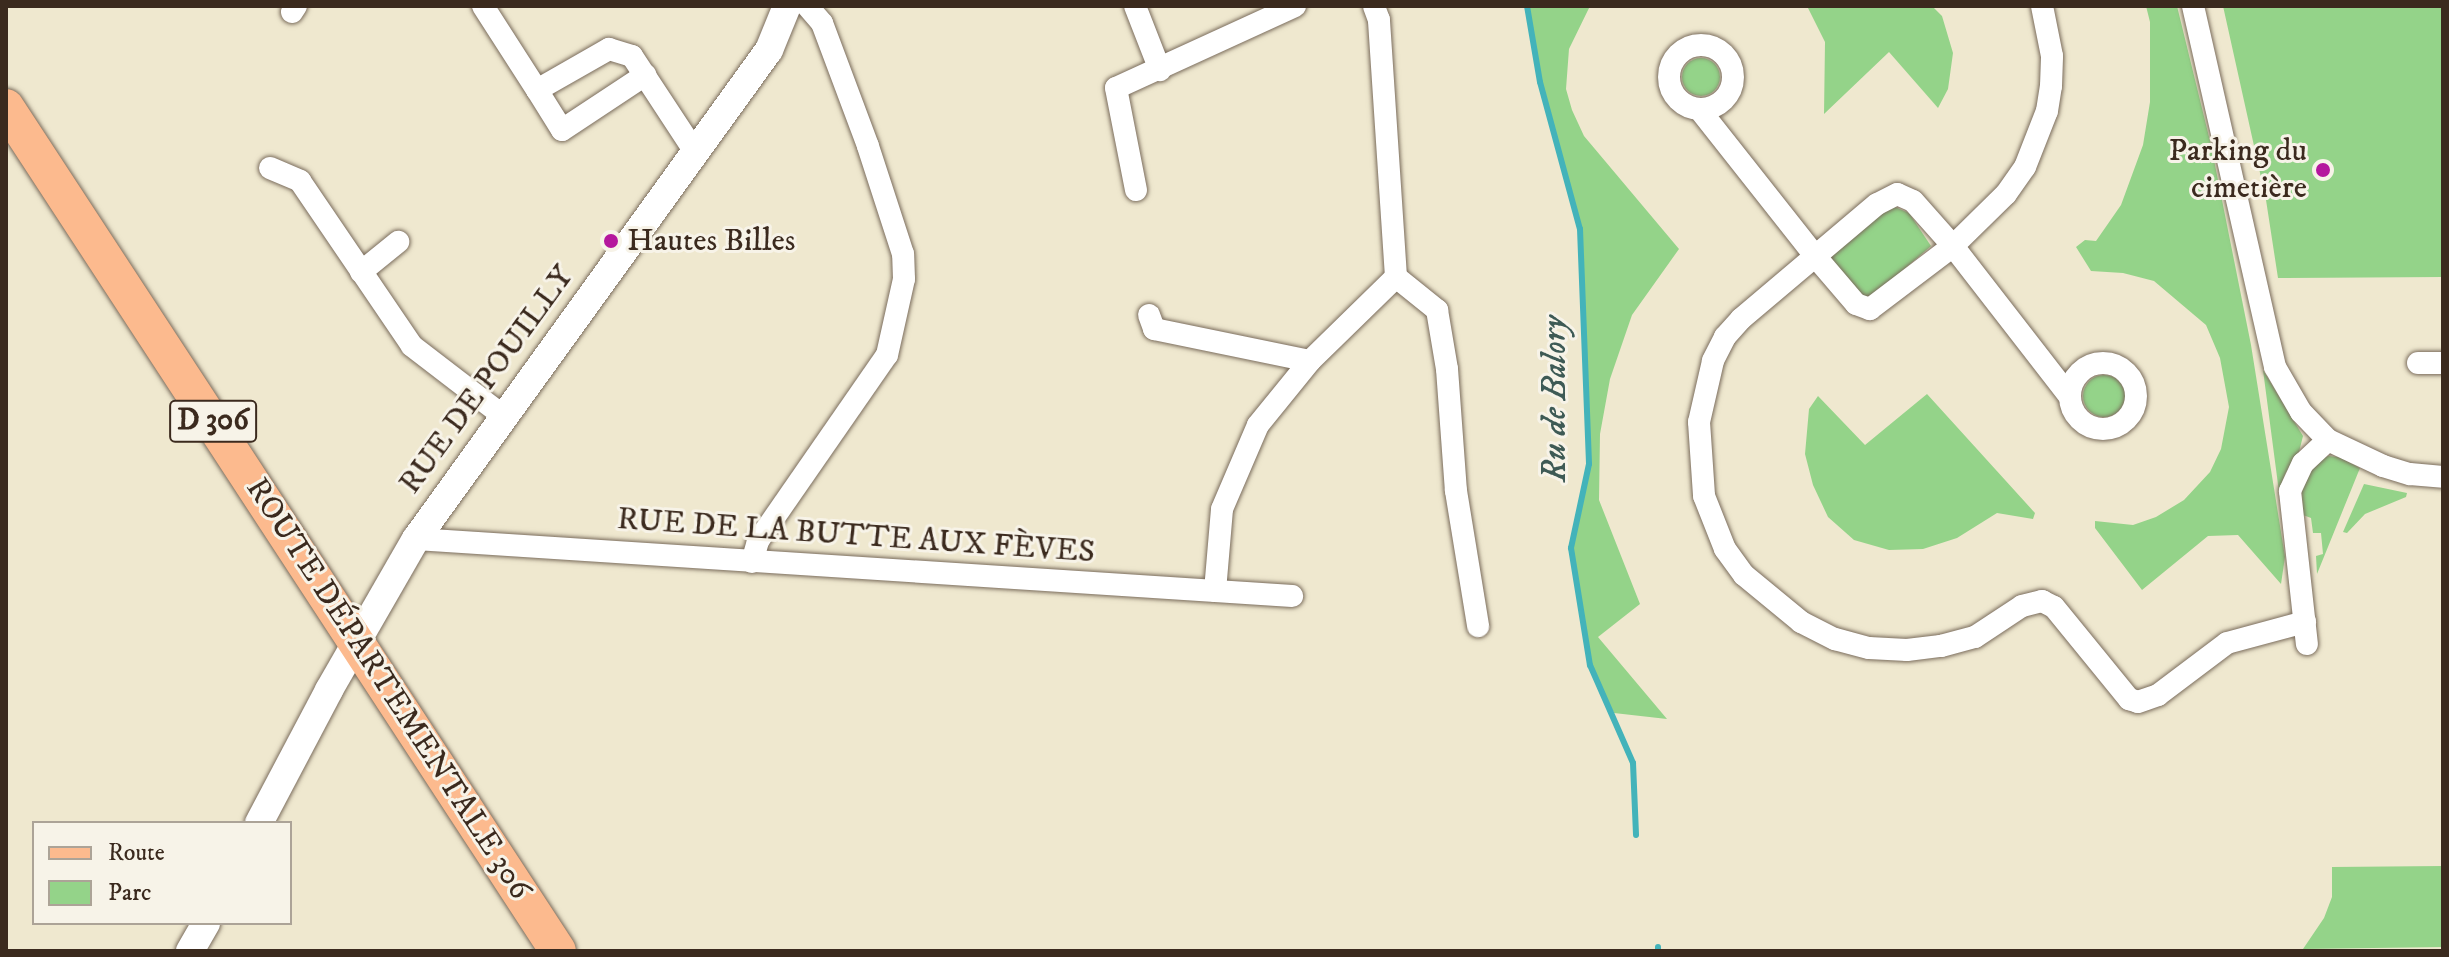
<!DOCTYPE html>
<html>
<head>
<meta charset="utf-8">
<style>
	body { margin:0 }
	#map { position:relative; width:2449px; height:957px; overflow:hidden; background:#efe8cf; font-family:"IM FELL DW Pica",serif }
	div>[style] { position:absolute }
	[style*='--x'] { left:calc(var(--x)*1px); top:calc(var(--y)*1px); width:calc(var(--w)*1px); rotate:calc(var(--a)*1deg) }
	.green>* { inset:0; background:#94d389 }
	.round { border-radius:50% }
	.stream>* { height:6px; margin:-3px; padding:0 3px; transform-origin:3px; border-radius:3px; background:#43b3ba }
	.roads { filter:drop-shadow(0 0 2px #7a6c5c) drop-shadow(0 0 2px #7a6c5c) }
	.minor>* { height:22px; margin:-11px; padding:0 11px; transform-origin:11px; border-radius:11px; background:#fff }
	.minor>.ring { margin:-11px; padding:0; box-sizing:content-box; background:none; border:22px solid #fff; border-radius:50% }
	.tertiary>* { height:28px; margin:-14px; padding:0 14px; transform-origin:14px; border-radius:14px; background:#fff }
	.primary>* { height:36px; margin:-18px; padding:0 18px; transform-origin:18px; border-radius:18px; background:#fcba8e }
	.dots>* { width:22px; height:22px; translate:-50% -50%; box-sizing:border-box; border:4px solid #f7f3e8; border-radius:50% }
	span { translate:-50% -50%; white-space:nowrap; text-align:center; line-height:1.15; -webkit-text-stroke:6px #f7f3e8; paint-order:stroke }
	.shield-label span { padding:2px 6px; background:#f7f3e8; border:2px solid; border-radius:6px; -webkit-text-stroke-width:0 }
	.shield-label { font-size:30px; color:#3b2a1e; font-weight:700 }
	.poi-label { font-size:32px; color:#3b2a1e }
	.right { translate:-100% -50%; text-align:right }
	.left { translate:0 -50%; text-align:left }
	.street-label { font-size:32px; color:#3b2a1e }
	.water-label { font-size:34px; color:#3e5a55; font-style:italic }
	.frame { position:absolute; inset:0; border:8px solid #3b2a1e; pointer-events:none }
	.legend { position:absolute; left:32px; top:821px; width:260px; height:104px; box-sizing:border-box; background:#f7f3e8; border:2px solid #aca397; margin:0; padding:10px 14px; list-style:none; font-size:24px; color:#3b2a1e }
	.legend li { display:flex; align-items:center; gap:16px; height:40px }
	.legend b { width:40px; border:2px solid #aca397 }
</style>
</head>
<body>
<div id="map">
	<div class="green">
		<div style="clip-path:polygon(1527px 6px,1590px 6px,1569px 49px,1566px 89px,1572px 110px,1584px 136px,1679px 249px,1632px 315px,1610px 379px,1600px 434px,1599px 500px,1640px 604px,1598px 637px,1667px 719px,1614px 713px,1590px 665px,1571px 548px,1589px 464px,1580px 229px,1540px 82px)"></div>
		<div style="clip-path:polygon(1807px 6px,1932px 6px,1942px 16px,1953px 53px,1948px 89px,1938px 108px,1889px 52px,1824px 114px,1825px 42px)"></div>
		<div style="clip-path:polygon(2146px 6px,2177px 6px,2211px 145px,2251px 345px,2285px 557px,2281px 584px,2238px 535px,2208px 536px,2142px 590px,2095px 528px,2095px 521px,2133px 525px,2156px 517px,2184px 500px,2210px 472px,2221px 449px,2229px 407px,2220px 358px,2206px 325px,2154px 281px,2123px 273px,2091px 271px,2076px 247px,2085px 240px,2096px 241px,2121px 205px,2143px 145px,2150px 102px,2150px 22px)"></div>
		<div style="clip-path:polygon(2223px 6px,2443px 6px,2443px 277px,2278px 278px,2266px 200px)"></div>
		<div class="round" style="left:1682px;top:58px;width:38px;height:38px"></div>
		<div style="clip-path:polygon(1895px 207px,1909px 213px,1931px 246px,1873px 296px,1860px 297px,1833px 264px,1831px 257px,1876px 214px)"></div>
		<div style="clip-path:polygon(2263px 370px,2303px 436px,2299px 452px,2285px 474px,2279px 492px)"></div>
		<div class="round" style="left:2083px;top:375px;width:42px;height:42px"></div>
		<div style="clip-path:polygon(1927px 394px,2035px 513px,2033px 519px,1997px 513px,1957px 538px,1923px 549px,1889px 550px,1854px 540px,1828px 517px,1813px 485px,1805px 454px,1809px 409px,1818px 396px,1865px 445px)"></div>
		<div style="clip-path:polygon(2328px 456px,2339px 457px,2360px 468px,2317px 574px,2316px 556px,2323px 554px,2321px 533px,2313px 533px,2311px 518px,2303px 515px,2302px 492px,2305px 480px,2318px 461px)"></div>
		<div style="clip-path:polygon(2364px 484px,2407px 493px,2406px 497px,2365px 514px,2347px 533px,2343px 532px)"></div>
		<div style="clip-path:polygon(2443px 866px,2443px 947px,2303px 949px,2324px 918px,2332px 897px,2332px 867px)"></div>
	</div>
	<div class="stream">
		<div style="--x:1527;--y:6;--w:77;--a:80.3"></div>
		<div style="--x:1540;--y:82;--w:152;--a:74.8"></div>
		<div style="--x:1580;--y:229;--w:235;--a:87.8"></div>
		<div style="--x:1589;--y:464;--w:86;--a:102.1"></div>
		<div style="--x:1571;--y:548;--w:119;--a:80.8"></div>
		<div style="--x:1590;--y:665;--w:107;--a:66.3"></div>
		<div style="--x:1633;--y:763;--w:72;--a:87.6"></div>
		<div style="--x:1658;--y:947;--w:4;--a:90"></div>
	</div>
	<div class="roads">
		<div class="minor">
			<div style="--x:483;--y:6;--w:100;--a:57.3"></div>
			<div style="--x:537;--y:90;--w:83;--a:-29.7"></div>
			<div style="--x:609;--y:49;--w:24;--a:17"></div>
			<div style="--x:632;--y:56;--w:115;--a:56.7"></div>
			<div style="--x:1135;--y:6;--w:69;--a:68.7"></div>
			<div style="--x:2193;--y:6;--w:370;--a:77.2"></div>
			<div style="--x:2275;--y:367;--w:52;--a:60"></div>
			<div style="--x:2301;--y:412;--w:39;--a:46"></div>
			<div style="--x:2328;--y:440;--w:34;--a:137"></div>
			<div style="--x:2303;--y:463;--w:31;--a:115"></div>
			<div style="--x:2290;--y:491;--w:154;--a:83.7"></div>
			<div style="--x:292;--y:12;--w:7;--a:-56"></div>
			<div class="ring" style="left:1669px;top:45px;width:42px;height:42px"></div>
			<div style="--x:537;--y:90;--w:47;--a:58"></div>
			<div style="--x:562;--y:130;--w:100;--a:-33.5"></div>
			<div style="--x:1699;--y:109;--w:187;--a:51.7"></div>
			<div style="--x:1815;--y:256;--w:63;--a:49.5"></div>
			<div style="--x:1856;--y:304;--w:15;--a:20"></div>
			<div style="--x:1870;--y:309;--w:104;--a:-37.2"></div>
			<div style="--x:1953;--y:246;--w:74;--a:-44.5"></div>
			<div style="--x:2006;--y:194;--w:33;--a:-55"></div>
			<div style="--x:2025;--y:167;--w:60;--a:-68.6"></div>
			<div style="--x:2047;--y:111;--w:25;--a:-81"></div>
			<div style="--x:2051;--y:86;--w:30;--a:-88"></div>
			<div style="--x:2052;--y:56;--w:51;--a:-101.3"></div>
			<div style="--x:270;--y:168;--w:33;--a:23"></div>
			<div style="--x:300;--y:181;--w:199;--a:55.8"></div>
			<div style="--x:412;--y:346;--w:113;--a:37.5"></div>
			<div style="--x:1136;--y:190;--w:104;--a:-101.1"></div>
			<div style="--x:1116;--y:88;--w:197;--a:-24.6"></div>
			<div style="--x:361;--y:272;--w:48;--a:-39"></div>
			<div style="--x:1396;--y:277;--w:53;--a:38.8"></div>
			<div style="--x:1437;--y:310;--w:60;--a:80.4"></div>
			<div style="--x:1447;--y:369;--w:122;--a:85.8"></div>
			<div style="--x:1456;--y:491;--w:137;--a:80.7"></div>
			<div style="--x:1149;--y:315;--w:15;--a:70"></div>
			<div style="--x:1154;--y:329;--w:159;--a:11.6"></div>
			<div style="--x:2418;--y:363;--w:25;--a:0"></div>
			<div class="ring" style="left:2070px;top:363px;width:44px;height:44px"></div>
			<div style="--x:2070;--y:397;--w:191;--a:-127.8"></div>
			<div style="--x:1953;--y:246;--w:60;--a:-131.6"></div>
			<div style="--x:1913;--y:201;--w:17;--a:-156"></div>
			<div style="--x:1897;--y:194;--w:22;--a:153"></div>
			<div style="--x:1877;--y:204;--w:178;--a:139.8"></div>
			<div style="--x:1741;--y:319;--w:24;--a:132"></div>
			<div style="--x:1725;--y:337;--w:27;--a:117"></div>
			<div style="--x:1713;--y:361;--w:63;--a:102.9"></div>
			<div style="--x:1699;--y:422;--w:74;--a:86.1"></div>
			<div style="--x:1704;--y:496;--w:57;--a:68.4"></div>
			<div style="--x:1725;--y:549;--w:32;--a:54"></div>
			<div style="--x:1744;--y:575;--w:74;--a:39.5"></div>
			<div style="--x:1801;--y:622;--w:38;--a:27"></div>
			<div style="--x:1835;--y:639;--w:35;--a:15"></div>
			<div style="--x:1869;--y:648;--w:38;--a:3"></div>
			<div style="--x:1907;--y:650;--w:34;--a:-7"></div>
			<div style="--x:1941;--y:646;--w:35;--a:-15"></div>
			<div style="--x:1975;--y:637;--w:56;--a:-33.4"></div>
			<div style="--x:2022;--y:606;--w:21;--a:-14"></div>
			<div style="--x:2042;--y:601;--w:13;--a:27"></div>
			<div style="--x:2054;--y:607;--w:119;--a:50.8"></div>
			<div style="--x:2129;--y:699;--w:9;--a:18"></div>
			<div style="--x:2138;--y:702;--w:21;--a:-19"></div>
			<div style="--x:2158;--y:695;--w:86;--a:-37"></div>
			<div style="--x:2227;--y:643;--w:81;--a:-15.1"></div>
			<div style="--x:2328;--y:440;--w:61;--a:25.3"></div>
			<div style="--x:2383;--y:466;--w:28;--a:17"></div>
			<div style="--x:2410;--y:474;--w:33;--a:5"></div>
			<div style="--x:416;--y:539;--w:878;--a:3.72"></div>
			<div style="--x:752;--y:562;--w:22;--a:-74"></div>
			<div style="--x:758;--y:541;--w:226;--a:-55.3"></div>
			<div style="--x:887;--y:355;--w:78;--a:-77.4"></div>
			<div style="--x:904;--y:279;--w:25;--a:-92"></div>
			<div style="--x:903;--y:254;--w:114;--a:-108"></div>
			<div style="--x:868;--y:146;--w:131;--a:-110.5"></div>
			<div style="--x:822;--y:23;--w:23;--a:-131"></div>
			<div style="--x:1215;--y:591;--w:82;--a:-85.1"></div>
			<div style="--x:1222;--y:509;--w:91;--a:-66.8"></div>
			<div style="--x:1258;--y:425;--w:82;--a:-50.9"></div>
			<div style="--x:1310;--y:361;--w:120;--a:-44.3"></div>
			<div style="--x:1396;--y:277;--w:258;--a:-93.8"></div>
			<div style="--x:1379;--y:20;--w:15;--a:-110"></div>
		</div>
		<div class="tertiary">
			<div style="--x:259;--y:823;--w:150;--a:-62.2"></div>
			<div style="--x:329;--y:690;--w:174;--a:-60.1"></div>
			<div style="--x:416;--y:539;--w:603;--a:-54.18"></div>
			<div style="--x:769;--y:50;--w:48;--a:-67.8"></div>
			<div style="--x:190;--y:951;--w:32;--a:-60"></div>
		</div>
		<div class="primary">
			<div style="--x:6;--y:107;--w:1008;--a:56.81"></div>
		</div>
	</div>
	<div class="dots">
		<div style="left:2323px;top:170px;background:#b5179e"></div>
		<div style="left:611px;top:241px;background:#b5179e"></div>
	</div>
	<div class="shield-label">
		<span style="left:213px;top:421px">D 306</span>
	</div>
	<div class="poi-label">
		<span class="right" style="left:2307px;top:170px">Parking du<br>cimetière</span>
		<span class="left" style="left:627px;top:241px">Hautes Billes</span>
	</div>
	<div class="street-label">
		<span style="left:487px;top:380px;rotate:-54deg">RUE DE POUILLY</span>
		<span style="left:856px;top:536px;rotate:4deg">RUE DE LA BUTTE AUX FÈVES</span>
		<span style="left:388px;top:689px;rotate:57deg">ROUTE DÉPARTEMENTALE 306</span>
	</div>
	<div class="water-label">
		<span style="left:1556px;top:399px;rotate:-90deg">Ru de Balory</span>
	</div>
	<div class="frame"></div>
	<ul class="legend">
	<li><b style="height:10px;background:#fcba8e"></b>Route</li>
	<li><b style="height:22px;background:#94d389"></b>Parc</li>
	</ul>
</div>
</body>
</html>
